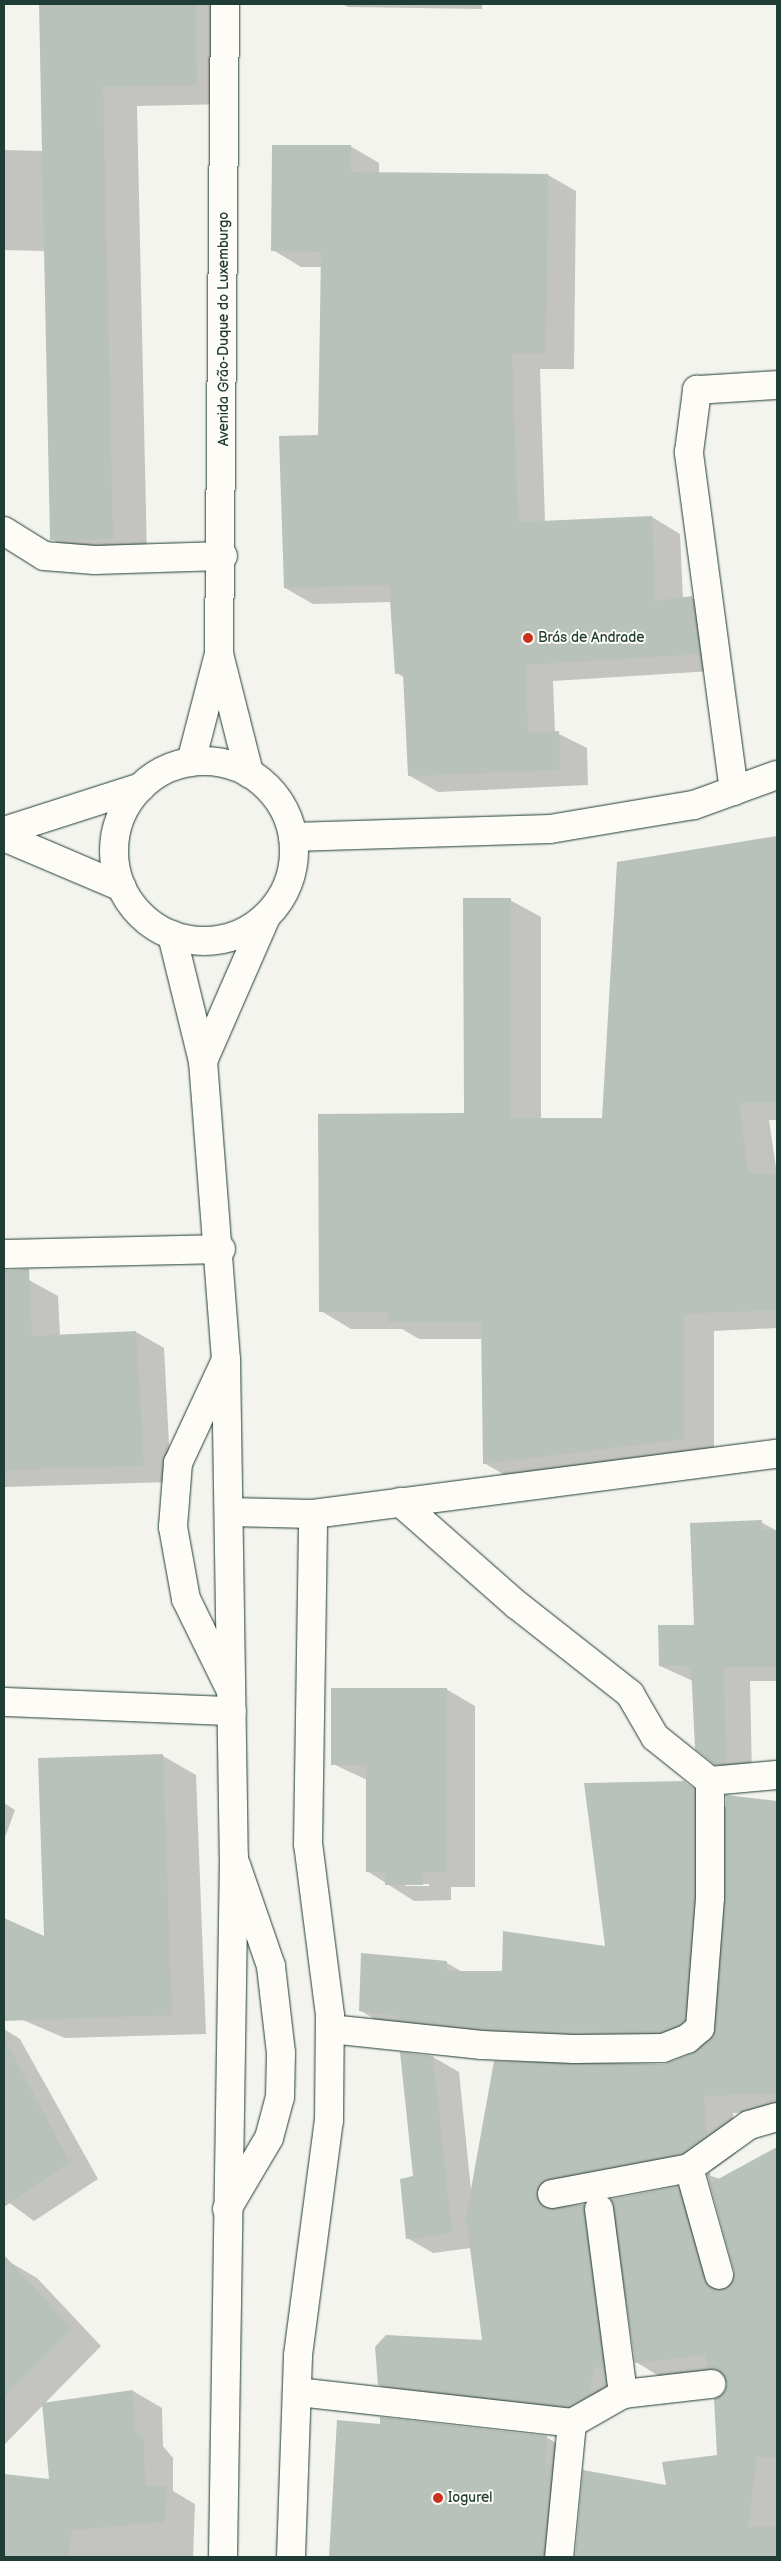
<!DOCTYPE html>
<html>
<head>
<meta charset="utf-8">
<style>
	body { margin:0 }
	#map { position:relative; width:781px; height:2561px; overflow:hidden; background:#f4f4ef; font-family:"Balsamiq Sans",sans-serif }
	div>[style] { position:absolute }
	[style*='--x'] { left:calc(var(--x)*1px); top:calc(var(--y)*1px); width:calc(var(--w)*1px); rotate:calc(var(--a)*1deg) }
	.shadow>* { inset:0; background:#0003 }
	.building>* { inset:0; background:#b9c1bb }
	.roads { filter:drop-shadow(0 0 1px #1f3d34) drop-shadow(0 0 1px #1f3d34) }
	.minor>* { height:28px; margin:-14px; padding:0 14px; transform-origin:14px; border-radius:14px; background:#fdfcf7 }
	.major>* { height:28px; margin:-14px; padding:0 14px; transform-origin:14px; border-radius:14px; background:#fdfcf7 }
	.major>.ring { margin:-14px; padding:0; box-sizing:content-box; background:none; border:28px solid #fdfcf7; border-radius:50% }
	.dots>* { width:14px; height:14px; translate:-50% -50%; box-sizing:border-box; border:2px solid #fdfcf7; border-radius:50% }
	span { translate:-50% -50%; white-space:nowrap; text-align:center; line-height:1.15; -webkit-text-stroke:4px #fdfcf7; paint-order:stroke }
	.street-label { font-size:14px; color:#1f3d34 }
	.poi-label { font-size:14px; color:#1f3d34 }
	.left { translate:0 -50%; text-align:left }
	.frame { position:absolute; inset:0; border:5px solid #1f3d34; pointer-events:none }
</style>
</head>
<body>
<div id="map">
	<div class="shadow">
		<div style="clip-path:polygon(40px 4px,229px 4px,231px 104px,137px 106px,147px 558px,86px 559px,52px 539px,45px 251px,4px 250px,4px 150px,43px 151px)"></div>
		<div style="clip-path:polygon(342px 4px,482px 4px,482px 9px,348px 7px)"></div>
		<div style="clip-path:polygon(350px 146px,379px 163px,379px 173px,548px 175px,576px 191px,574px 369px,540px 369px,545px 522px,652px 517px,680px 534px,683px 599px,692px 598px,720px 614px,728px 670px,553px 681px,555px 732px,587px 748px,588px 785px,438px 792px,410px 776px,405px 678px,397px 673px,392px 602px,313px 604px,285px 588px,319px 437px,322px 267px,301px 267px,273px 250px)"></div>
		<div style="clip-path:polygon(777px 837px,777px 1120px,769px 1120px,777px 1175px,777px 1328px,714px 1331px,714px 1456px,515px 1481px,484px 1463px,482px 1339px,419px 1339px,402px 1329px,351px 1329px,321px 1311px,465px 1115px,510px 900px,541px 917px,541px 1119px,603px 1119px,618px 863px)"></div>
		<div style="clip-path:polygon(29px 1280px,58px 1296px,60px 1336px,136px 1332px,164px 1348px,171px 1482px,4px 1487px,4px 1281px)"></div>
		<div style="clip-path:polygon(761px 1522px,777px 1531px,777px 1681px,750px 1681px,752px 1778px,742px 1779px,716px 1764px,693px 1681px,660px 1666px,696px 1626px)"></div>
		<div style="clip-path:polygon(evenodd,446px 1689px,475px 1706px,475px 1887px,451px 1887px,451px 1900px,414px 1901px,367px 1871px,367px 1780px,333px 1764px,446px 1689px,404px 1884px,429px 1884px,429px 1886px,406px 1886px,404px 1884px)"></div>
		<div style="clip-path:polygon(163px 1756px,196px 1775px,206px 2034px,65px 2038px,4px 2012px,4px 1919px,46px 1938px)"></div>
		<div style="clip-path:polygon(684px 1782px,727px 1808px,727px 1797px,777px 1802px,777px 2111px,733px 2113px,736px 2153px,713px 2170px,579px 2195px,564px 2208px,584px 2205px,615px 2223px,678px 2187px,706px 2204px,729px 2286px,735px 2271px,708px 2175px,720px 2179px,777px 2148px,777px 2557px,576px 2557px,584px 2471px,668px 2487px,719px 2456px,728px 2382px,717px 2372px,664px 2379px,636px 2362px,621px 2259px,619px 2412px,409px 2402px,379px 2385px,484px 2341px,471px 2248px,433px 2253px,407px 2238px,433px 2057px,459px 2072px,471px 2190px,663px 2065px,697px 2052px,610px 2053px,395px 2031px,361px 2011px,447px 1963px,464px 1973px,503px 1973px,607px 1947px)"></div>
		<div style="clip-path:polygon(4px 1803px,15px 1810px,4px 1840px)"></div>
		<div style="clip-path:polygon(4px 2029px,20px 2039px,98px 2179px,34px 2221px,4px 2199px)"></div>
		<div style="clip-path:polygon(8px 2261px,37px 2278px,101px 2346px,4px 2445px,4px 2265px)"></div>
		<div style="clip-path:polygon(133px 2391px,162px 2408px,163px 2446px,173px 2458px,173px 2491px,195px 2504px,193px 2557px,4px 2557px,4px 2475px,50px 2480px)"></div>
		<div style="clip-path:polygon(338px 2422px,546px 2437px,575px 2454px,574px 2478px,580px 2482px,573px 2557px,330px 2557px)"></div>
	</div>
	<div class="building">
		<div style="clip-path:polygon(39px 4px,195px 4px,197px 85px,103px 87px,113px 539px,50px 540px)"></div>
		<div style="clip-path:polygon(272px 145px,351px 145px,351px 172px,548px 174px,546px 353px,512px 353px,518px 522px,652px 516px,655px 601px,692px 596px,700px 654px,525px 665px,528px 732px,559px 731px,560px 770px,408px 776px,403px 673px,395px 674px,389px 585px,284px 588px,279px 436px,318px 435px,321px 252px,271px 251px)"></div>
		<div style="clip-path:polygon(777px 836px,777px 1103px,739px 1103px,748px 1173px,777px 1174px,777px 1310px,684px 1314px,684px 1439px,483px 1464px,481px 1322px,388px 1322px,388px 1312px,319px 1312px,318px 1114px,464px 1113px,463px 898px,511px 898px,511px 1118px,602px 1118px,617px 862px)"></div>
		<div style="clip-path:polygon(29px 1269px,32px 1336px,136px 1331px,144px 1466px,4px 1470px,4px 1270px)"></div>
		<div style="clip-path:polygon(762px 1520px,762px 1530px,777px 1530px,777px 1667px,724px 1667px,726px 1764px,715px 1765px,695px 1749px,691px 1666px,659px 1666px,658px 1625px,694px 1625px,690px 1523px)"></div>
		<div style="clip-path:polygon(331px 1688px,447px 1688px,447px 1872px,423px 1872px,423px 1885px,385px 1885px,385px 1872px,366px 1872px,366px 1765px,331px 1765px)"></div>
		<div style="clip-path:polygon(163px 1754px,172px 2015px,4px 2021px,4px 1918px,44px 1936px,38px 1758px)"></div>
		<div style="clip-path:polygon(684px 1781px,694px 1789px,694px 1897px,685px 2020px,679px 2025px,660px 2032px,499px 2030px,397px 2020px,397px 2016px,359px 2011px,361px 1953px,447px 1961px,447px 1971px,502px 1971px,503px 1931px,605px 1946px,584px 1783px)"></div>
		<div style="clip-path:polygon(726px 1795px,777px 1801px,777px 2093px,704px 2096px,707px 2136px,683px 2153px,549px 2179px,537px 2188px,537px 2197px,547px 2209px,584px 2204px,604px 2367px,594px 2368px,589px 2395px,564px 2406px,378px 2385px,375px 2347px,386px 2335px,482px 2340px,466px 2217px,494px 2061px,664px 2064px,693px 2053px,714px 2035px,726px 1899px)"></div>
		<div style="clip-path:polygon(4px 2037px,70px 2163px,4px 2207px)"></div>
		<div style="clip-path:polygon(400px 2052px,433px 2056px,452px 2233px,406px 2239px,400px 2179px,413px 2176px)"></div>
		<div style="clip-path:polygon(777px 2147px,777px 2457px,757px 2457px,748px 2527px,777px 2527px,777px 2557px,575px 2557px,583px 2470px,666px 2485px,662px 2462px,717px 2455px,714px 2399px,725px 2391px,727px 2383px,718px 2370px,708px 2369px,705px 2355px,635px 2363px,611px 2199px,678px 2186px,704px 2279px,715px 2290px,724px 2290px,734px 2279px,734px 2271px,707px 2174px,710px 2172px,711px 2183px)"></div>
		<div style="clip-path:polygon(4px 2255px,72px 2329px,4px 2397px)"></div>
		<div style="clip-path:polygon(133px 2390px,134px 2428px,144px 2440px,145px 2486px,166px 2486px,165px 2522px,72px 2530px,68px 2557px,4px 2557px,4px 2474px,49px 2479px,42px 2403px)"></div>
		<div style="clip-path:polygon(380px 2417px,547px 2436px,546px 2463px,552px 2464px,544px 2557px,329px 2557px,337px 2420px,380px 2424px)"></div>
	</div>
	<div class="roads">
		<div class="minor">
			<div style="--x:4;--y:531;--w:47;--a:32"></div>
			<div style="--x:44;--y:556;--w:51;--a:4.5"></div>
			<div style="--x:95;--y:560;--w:128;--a:-1.8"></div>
			<div style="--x:734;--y:791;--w:342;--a:-97.6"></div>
			<div style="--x:689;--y:452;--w:63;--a:-82.6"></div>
			<div style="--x:697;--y:390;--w:80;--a:-3.6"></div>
			<div style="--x:4;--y:831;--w:144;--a:-17.8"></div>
			<div style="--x:4;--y:837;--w:128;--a:23"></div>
			<div style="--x:293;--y:837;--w:257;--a:-1.8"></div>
			<div style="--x:550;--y:829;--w:146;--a:-9.5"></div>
			<div style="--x:694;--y:805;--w:88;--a:-19.9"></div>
			<div style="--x:4;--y:1254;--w:217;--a:-1.3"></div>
			<div style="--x:226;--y:1360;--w:114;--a:115"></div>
			<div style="--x:178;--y:1463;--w:64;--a:94.5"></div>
			<div style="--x:173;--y:1527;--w:73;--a:79.8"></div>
			<div style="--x:186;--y:1599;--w:102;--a:63.9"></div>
			<div style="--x:400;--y:1502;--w:156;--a:41.4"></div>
			<div style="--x:517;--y:1605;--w:144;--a:38.2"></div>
			<div style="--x:630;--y:1694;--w:50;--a:59.8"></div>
			<div style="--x:655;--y:1737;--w:70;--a:38.7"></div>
			<div style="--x:710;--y:1781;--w:67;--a:-5.1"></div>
			<div style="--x:230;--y:1512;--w:83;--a:1.4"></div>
			<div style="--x:313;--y:1514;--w:468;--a:-7.4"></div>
			<div style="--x:4;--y:1702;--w:228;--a:2.3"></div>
			<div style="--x:330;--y:2029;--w:153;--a:6"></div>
			<div style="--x:482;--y:2045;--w:92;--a:2.5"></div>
			<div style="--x:574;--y:2049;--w:89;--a:-0.6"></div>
			<div style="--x:663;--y:2048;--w:26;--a:-21"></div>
			<div style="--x:687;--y:2039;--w:17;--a:-40"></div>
			<div style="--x:700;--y:2028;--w:130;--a:-85.6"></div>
			<div style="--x:710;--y:1898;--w:117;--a:-90"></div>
			<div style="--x:689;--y:2168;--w:111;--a:74.3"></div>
			<div style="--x:552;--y:2194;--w:139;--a:-10.7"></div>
			<div style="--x:689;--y:2168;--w:74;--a:-35.6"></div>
			<div style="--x:749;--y:2125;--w:29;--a:-16"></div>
			<div style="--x:227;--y:2209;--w:82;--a:-59.4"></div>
			<div style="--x:269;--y:2138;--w:42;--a:-75"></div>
			<div style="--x:280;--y:2097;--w:44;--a:-88.7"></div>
			<div style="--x:281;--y:2053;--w:88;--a:-96.6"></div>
			<div style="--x:271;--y:1966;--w:107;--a:-109.1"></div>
			<div style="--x:599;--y:2209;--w:187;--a:82.6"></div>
			<div style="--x:297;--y:2392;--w:277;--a:6.4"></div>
			<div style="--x:572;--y:2423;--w:135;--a:95.5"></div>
			<div style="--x:572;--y:2423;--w:59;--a:-29.6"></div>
			<div style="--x:623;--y:2394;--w:89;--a:-6.5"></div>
			<div style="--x:291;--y:2557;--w:202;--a:-88"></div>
			<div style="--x:298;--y:2355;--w:236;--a:-82.5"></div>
			<div style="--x:329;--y:2121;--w:106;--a:-89.5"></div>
			<div style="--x:330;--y:2015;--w:172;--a:-97.3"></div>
			<div style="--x:308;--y:1844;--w:330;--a:-89.1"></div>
		</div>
		<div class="major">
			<div style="--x:220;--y:658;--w:119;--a:75.8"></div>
			<div class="ring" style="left:114px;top:761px;width:152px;height:152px"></div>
			<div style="--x:191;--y:762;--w:112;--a:-75.5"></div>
			<div style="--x:219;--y:654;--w:650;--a:-89.47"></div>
			<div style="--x:172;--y:935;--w:130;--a:76.2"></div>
			<div style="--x:203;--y:1061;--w:300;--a:85.6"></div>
			<div style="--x:226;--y:1360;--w:497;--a:89.1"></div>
			<div style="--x:234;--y:1857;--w:700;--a:90.9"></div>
			<div style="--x:203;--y:1061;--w:157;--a:-66.4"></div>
		</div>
	</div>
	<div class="dots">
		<div style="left:528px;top:638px;background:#c8321e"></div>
		<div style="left:438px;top:2498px;background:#c8321e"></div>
	</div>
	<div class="street-label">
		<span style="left:224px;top:329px;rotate:-90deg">Avenida Grão-Duque do Luxemburgo</span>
	</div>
	<div class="poi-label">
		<span class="left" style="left:538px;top:638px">Brás de Andrade</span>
		<span class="left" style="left:448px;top:2498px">Iogurel</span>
	</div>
	<div class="frame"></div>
</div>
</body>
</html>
